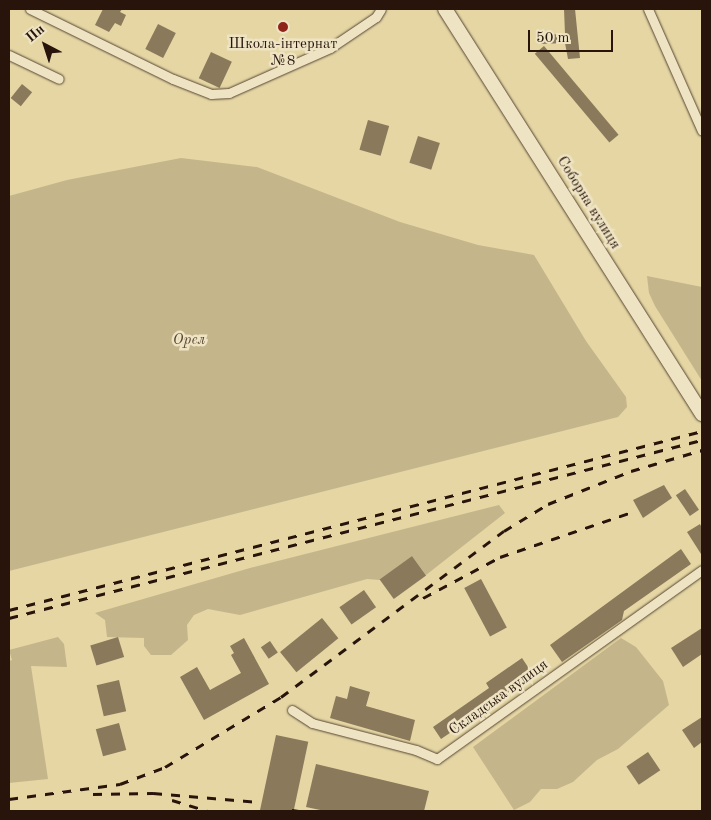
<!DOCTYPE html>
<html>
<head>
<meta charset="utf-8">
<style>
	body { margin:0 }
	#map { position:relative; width:711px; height:820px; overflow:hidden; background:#e5d6a4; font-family:"Old Standard TT",serif }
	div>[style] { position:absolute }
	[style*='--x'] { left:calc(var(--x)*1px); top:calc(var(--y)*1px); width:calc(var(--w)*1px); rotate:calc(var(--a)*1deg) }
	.green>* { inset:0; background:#c5b58a }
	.building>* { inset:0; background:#8a795b; transform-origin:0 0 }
	.roads { filter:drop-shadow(0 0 1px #574431) drop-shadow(0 0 1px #574431) }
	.minor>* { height:9px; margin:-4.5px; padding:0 4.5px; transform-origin:4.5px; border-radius:4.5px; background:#eee4c4 }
	.secondary>* { height:14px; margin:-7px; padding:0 7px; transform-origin:7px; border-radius:7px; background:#eee4c4 }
	.rail>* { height:3px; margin-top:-1.5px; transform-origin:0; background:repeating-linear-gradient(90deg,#28140b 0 9px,transparent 0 18px) }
	.dots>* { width:14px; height:14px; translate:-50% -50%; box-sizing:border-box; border:2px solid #eee4c4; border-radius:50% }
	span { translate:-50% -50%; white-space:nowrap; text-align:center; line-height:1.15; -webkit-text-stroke:5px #eee4c4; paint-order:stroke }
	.poi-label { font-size:15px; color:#28140b }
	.street-label { font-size:15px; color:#28140b }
	.park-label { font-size:15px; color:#574431; font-style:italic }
	.frame { position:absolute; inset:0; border:10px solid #28140b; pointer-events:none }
	.north { position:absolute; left:20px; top:20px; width:50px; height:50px; -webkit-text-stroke:4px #eee4c4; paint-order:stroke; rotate:320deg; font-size:14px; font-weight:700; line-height:20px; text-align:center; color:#28140b }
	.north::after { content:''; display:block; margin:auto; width:18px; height:22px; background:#28140b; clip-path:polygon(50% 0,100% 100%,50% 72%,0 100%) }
	.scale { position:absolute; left:528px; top:30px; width:85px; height:22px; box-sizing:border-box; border:2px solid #28140b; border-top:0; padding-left:6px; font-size:15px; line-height:18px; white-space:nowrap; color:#28140b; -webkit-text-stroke:4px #eee4c4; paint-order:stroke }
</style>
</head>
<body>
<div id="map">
	<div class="green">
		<div style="clip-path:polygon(181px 158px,257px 167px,400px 222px,478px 245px,534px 255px,586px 341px,626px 397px,627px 407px,618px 417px,9px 571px,9px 196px,67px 180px)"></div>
		<div style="clip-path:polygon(647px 276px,702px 287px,702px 381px,655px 306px,649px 293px)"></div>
		<div style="clip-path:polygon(499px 505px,505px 513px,426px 575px,412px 556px,380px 580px,367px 579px,240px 615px,208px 609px,194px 615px,187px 625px,188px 640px,171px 655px,151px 655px,144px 646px,144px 638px,107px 637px,105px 620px,95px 613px,250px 568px)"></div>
		<div style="clip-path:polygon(58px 637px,64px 644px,67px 667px,31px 666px,48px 779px,9px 783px,9px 661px,12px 660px,9px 650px)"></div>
		<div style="clip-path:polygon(621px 638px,636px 647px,663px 681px,669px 705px,618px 749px,597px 760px,573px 782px,557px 789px,541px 789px,530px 802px,514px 810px,473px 747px)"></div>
	</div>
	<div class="building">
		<div style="clip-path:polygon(103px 9px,122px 9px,120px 12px,126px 15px,121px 26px,115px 23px,109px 32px,95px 25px)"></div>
		<div style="clip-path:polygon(564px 9px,575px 9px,580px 58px,568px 59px,565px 43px,540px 44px,539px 35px,565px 34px)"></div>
		<div style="left:158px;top:24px;width:20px;height:28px;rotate:27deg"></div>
		<div style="left:544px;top:46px;width:116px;height:12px;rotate:50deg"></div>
		<div style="left:211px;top:52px;width:23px;height:29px;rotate:25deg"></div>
		<div style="left:22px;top:84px;width:13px;height:18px;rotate:39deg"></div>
		<div style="left:368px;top:120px;width:22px;height:31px;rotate:16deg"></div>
		<div style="left:418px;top:136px;width:23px;height:28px;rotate:18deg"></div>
		<div style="clip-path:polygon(664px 485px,672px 498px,643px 518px,633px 500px)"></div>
		<div style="left:685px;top:489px;width:25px;height:11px;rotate:56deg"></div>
		<div style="clip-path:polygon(700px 524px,702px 528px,701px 554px,687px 532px)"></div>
		<div style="clip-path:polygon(681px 549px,691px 564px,624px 611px,622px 620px,562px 662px,550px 645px)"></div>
		<div style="left:412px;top:556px;width:24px;height:40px;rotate:54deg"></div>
		<div style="left:481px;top:579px;width:55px;height:19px;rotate:62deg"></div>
		<div style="left:364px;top:590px;width:21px;height:30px;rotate:55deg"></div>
		<div style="left:322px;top:618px;width:26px;height:54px;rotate:51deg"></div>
		<div style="clip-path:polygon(702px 628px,702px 654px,683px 667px,671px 648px)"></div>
		<div style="left:118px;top:637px;width:21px;height:29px;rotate:73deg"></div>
		<div style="clip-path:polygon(244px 638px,269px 684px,204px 720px,180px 677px,197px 667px,210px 690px,241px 673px,231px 655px,234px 653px,230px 646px)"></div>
		<div style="left:270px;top:641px;width:14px;height:11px;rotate:56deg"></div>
		<div style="clip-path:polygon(522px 658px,534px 676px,441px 739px,433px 727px,489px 688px,486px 683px)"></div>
		<div style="left:119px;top:680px;width:32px;height:23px;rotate:77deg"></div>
		<div style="clip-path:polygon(350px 686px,370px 692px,366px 706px,415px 720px,410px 741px,330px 718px,336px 696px,347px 699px)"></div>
		<div style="clip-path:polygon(702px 717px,702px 742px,694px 748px,682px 730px)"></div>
		<div style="left:119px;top:723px;width:28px;height:24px;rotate:75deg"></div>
		<div style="left:276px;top:735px;width:33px;height:78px;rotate:12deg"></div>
		<div style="left:648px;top:752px;width:22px;height:26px;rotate:56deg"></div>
		<div style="clip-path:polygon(316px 764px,429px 791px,424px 811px,325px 811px,306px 807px)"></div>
	</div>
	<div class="roads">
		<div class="minor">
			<div style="--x:30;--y:9;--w:159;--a:26.1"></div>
			<div style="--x:173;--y:79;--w:41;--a:21.5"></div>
			<div style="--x:211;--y:94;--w:18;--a:-3"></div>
			<div style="--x:229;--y:93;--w:111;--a:-24"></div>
			<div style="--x:330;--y:48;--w:55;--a:-34"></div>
			<div style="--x:376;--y:17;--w:9;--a:-58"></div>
			<div style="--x:648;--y:9;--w:133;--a:66.1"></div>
			<div style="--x:9;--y:55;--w:55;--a:25.6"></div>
			<div style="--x:292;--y:710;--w:24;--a:33"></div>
			<div style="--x:312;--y:723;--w:107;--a:14.6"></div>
			<div style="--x:416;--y:750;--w:23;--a:23"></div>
			<div style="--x:437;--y:759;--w:325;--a:-35.5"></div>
		</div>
		<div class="secondary">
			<div style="--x:445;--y:9;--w:480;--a:57.6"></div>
		</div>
	</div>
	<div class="rail">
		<div style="--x:423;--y:598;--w:87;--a:-28"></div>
		<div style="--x:500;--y:557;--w:143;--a:-18.8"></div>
		<div style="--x:9;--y:610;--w:716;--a:-14.48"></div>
		<div style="--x:9;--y:618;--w:715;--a:-14.41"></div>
		<div style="--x:93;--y:794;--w:60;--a:-1"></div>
		<div style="--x:153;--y:793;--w:106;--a:4.9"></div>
		<div style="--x:9;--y:799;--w:112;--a:-7.7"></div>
		<div style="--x:120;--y:784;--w:48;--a:-20.7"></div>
		<div style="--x:165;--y:767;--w:135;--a:-31.1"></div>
		<div style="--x:281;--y:697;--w:278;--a:-36.7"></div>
		<div style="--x:504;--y:531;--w:52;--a:-31.5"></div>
		<div style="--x:548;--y:504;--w:89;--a:-21.7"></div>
		<div style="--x:631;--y:471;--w:74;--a:-16.5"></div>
		<div style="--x:172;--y:800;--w:38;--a:17"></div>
		<div style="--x:292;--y:810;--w:7;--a:8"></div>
	</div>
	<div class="dots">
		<div style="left:283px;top:27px;background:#8f2418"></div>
	</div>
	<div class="poi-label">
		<span style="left:283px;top:53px">Школа-інтернат<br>№8</span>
	</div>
	<div class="street-label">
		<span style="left:588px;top:203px;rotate:58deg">Соборна вулиця</span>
		<span style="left:499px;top:698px;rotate:-36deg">Складська вулиця</span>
	</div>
	<div class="park-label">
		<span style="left:189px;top:341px">Орел</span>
	</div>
	<div class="frame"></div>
	<div class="north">Пн</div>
	<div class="scale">50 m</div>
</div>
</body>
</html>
